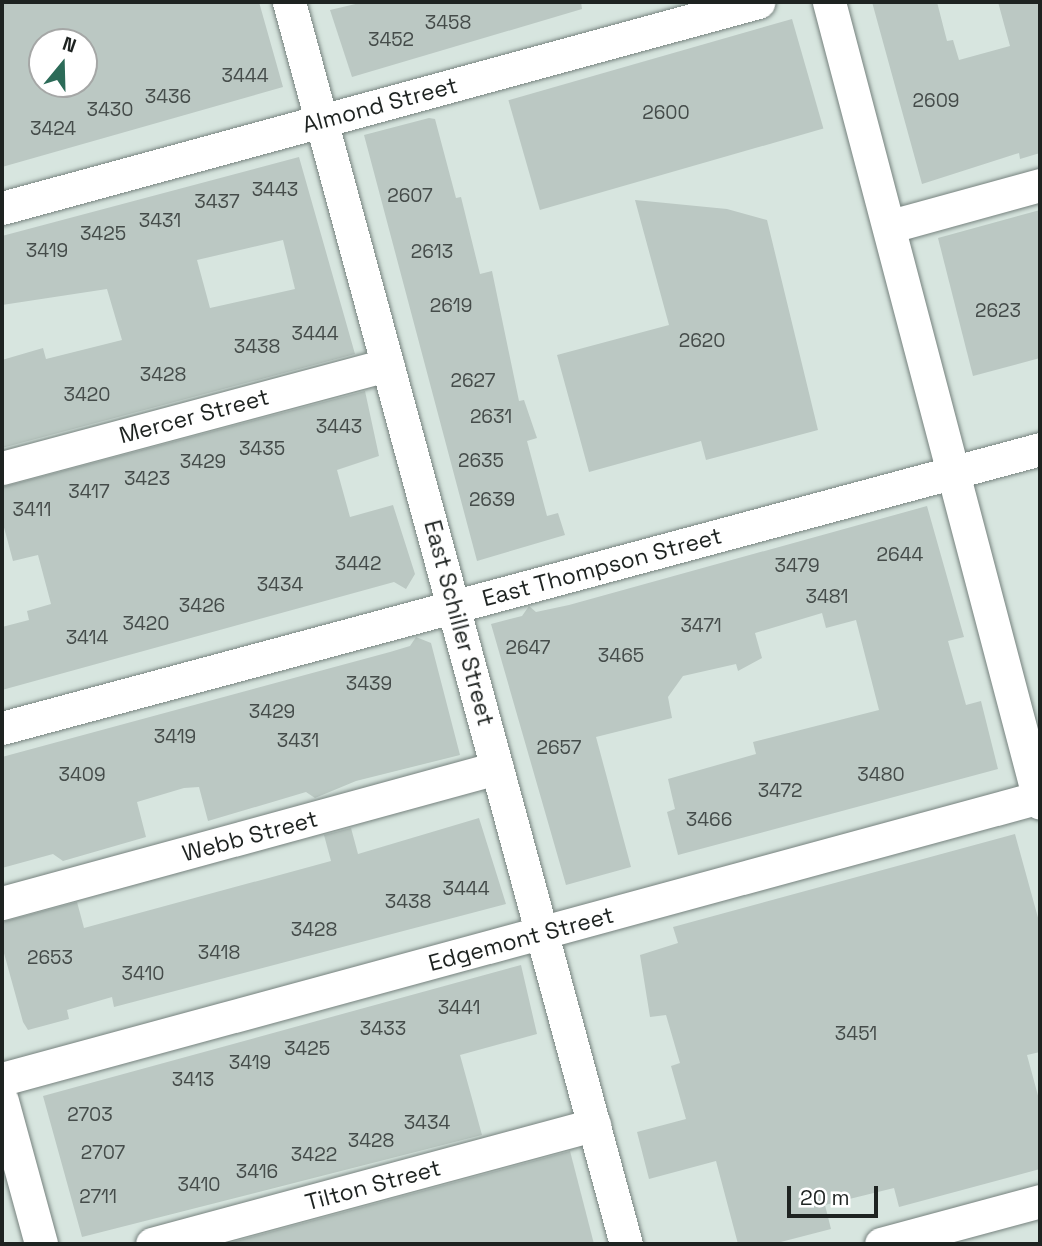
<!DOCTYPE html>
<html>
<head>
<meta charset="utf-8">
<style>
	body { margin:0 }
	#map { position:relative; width:1042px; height:1246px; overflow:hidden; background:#d7e5df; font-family:"Space Grotesk",sans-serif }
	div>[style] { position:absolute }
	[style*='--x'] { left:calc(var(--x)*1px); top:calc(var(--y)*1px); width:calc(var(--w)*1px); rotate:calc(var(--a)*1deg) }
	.building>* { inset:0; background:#bbc8c3; transform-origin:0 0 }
	.roads { filter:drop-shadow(0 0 2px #76827e) drop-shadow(0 0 2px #76827e) }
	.street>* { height:33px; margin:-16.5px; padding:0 16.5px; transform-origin:16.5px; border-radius:16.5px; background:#fff }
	span { translate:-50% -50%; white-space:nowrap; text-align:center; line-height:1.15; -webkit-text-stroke:5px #fff; paint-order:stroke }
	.number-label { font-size:19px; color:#454c4a }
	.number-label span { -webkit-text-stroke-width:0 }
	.street-label { font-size:23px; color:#1e2321 }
	.frame { position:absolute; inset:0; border:4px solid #1e2321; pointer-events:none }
	.north { position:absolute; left:28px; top:28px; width:70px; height:70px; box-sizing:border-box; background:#fff; border:2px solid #a5a7a6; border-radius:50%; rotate:19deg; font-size:19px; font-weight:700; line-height:28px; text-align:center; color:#1e2321 }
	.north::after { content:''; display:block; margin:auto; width:24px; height:32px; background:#2c6b58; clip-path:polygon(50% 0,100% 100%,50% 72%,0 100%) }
	.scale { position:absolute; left:787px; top:1186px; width:91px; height:32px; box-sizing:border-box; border:4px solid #1e2321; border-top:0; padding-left:9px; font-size:21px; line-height:24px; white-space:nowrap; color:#1e2321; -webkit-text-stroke:5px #fff; paint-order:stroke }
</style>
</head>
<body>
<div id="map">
	<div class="building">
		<div style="clip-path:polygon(evenodd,2px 2px,259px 2px,283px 87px,2px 167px,2px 2px,42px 42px,84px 42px,84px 84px,42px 84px,42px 42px)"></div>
		<div style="clip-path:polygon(364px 2px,581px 2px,582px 9px,352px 77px,330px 10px)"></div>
		<div style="clip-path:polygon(872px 2px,937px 2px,947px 41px,953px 40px,959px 60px,1010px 46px,998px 2px,1040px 2px,1040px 153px,1020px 159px,1019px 153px,922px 184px)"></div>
		<div style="left:792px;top:19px;width:114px;height:295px;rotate:74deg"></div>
		<div style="clip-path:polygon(429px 118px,435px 119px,456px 198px,461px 197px,480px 274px,492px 271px,519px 401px,524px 400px,537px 438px,527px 441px,547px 516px,558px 513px,565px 535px,477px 561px,364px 135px)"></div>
		<div style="clip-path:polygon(evenodd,299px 157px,355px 354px,2px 448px,2px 360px,43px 348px,46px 359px,122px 340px,107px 289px,2px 305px,2px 236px,299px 157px,283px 240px,295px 289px,210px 308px,197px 260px,283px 240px)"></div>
		<div style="clip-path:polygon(635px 200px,727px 209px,767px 220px,818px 430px,706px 460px,701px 441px,589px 472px,557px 355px,669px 325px)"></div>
		<div style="clip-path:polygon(1040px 210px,1040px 358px,973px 376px,938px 238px)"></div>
		<div style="clip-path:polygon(365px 391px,379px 456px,337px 470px,350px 517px,393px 505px,415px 574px,406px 589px,394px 582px,2px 690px,2px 627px,29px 620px,27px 611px,51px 604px,38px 555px,13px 561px,2px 520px,2px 487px)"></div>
		<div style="clip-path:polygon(927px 506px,964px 637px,948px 641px,966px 705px,981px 701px,998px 769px,678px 855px,667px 812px,675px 809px,668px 779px,756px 754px,753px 742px,879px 710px,856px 620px,826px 628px,822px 613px,755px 633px,762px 658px,738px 671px,736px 664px,683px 676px,668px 697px,672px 718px,596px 737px,631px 867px,566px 885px,491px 624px,522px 616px,529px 606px,536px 612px,569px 605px)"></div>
		<div style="clip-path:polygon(416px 637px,431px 643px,460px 755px,356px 781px,315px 798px,306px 792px,208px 821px,199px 787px,184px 788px,137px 802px,146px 837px,63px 861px,53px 854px,2px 868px,2px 757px,390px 652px,410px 646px)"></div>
		<div style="clip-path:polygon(479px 818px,506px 904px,114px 1007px,112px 997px,67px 1010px,69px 1019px,28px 1030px,23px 1022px,2px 946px,2px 922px,77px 902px,84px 928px,331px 861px,324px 835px,351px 828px,358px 854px)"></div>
		<div style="clip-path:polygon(1015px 834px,1040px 925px,1040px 1052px,1027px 1055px,1040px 1103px,1040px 1169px,899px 1207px,894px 1188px,825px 1205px,831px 1229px,773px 1244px,738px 1244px,716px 1161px,649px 1179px,637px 1132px,686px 1119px,671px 1066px,680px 1063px,666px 1015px,650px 1017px,640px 955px,678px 943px,673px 927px)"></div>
		<div style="clip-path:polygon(521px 965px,537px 1034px,460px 1055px,482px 1135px,82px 1237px,43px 1096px)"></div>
		<div style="clip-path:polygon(570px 1151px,594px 1244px,225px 1244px)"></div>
	</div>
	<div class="roads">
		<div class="street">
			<div style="--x:289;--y:2;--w:1287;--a:74.82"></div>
			<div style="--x:829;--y:2;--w:828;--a:75.24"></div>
			<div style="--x:2;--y:208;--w:784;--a:-15.24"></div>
			<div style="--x:891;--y:226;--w:155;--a:-15.4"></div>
			<div style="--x:2;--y:468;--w:399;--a:-15"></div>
			<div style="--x:2;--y:728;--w:1075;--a:-15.04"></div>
			<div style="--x:2;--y:903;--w:513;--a:-15.26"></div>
			<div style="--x:2;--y:1079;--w:1076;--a:-15.2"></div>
			<div style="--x:2;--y:1101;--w:148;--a:74.7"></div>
			<div style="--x:152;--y:1244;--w:458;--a:-15.1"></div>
			<div style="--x:881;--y:1244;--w:165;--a:-15.1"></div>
		</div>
	</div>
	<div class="number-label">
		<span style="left:448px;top:23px">3458</span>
		<span style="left:391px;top:40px">3452</span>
		<span style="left:245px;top:76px">3444</span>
		<span style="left:168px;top:97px">3436</span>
		<span style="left:936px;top:101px">2609</span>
		<span style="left:110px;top:110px">3430</span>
		<span style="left:666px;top:113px">2600</span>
		<span style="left:53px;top:129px">3424</span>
		<span style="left:275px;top:190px">3443</span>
		<span style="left:410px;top:196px">2607</span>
		<span style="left:217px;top:202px">3437</span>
		<span style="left:160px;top:221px">3431</span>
		<span style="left:103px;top:234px">3425</span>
		<span style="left:47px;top:251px">3419</span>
		<span style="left:432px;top:252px">2613</span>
		<span style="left:451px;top:306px">2619</span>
		<span style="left:998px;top:311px">2623</span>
		<span style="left:315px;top:334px">3444</span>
		<span style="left:702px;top:341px">2620</span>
		<span style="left:257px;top:347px">3438</span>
		<span style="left:163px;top:375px">3428</span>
		<span style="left:473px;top:381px">2627</span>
		<span style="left:87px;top:395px">3420</span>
		<span style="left:491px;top:417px">2631</span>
		<span style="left:339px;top:427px">3443</span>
		<span style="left:262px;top:449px">3435</span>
		<span style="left:481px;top:461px">2635</span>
		<span style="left:203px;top:462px">3429</span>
		<span style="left:147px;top:479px">3423</span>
		<span style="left:89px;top:492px">3417</span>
		<span style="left:492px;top:500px">2639</span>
		<span style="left:32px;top:510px">3411</span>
		<span style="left:900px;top:555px">2644</span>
		<span style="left:358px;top:564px">3442</span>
		<span style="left:797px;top:566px">3479</span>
		<span style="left:280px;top:585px">3434</span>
		<span style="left:827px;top:597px">3481</span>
		<span style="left:202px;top:606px">3426</span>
		<span style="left:146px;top:624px">3420</span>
		<span style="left:701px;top:626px">3471</span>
		<span style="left:87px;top:638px">3414</span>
		<span style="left:528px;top:648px">2647</span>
		<span style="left:621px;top:656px">3465</span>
		<span style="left:369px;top:684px">3439</span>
		<span style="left:272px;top:712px">3429</span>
		<span style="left:175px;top:737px">3419</span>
		<span style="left:298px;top:741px">3431</span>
		<span style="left:559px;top:748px">2657</span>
		<span style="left:82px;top:775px">3409</span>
		<span style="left:881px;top:775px">3480</span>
		<span style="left:780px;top:791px">3472</span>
		<span style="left:709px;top:820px">3466</span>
		<span style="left:466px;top:889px">3444</span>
		<span style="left:408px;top:902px">3438</span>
		<span style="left:314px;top:930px">3428</span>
		<span style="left:219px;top:953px">3418</span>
		<span style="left:50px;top:958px">2653</span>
		<span style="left:143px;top:974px">3410</span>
		<span style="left:459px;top:1008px">3441</span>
		<span style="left:383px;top:1029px">3433</span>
		<span style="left:856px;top:1034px">3451</span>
		<span style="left:307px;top:1049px">3425</span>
		<span style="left:250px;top:1063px">3419</span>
		<span style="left:193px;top:1080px">3413</span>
		<span style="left:90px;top:1115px">2703</span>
		<span style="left:427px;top:1123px">3434</span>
		<span style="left:371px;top:1141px">3428</span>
		<span style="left:103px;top:1153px">2707</span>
		<span style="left:314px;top:1155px">3422</span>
		<span style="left:257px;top:1172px">3416</span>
		<span style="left:199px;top:1185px">3410</span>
		<span style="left:98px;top:1197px">2711</span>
	</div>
	<div class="street-label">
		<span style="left:380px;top:105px;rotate:-15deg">Almond Street</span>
		<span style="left:194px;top:416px;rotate:-15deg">Mercer Street</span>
		<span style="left:602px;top:567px;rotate:-15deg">East Thompson Street</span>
		<span style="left:459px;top:623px;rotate:75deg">East Schiller Street</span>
		<span style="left:250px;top:836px;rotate:-15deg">Webb Street</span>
		<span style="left:521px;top:939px;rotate:-15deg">Edgemont Street</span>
		<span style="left:373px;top:1185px;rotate:-15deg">Tilton Street</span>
	</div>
	<div class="frame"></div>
	<div class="north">N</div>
	<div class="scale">20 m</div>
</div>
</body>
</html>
